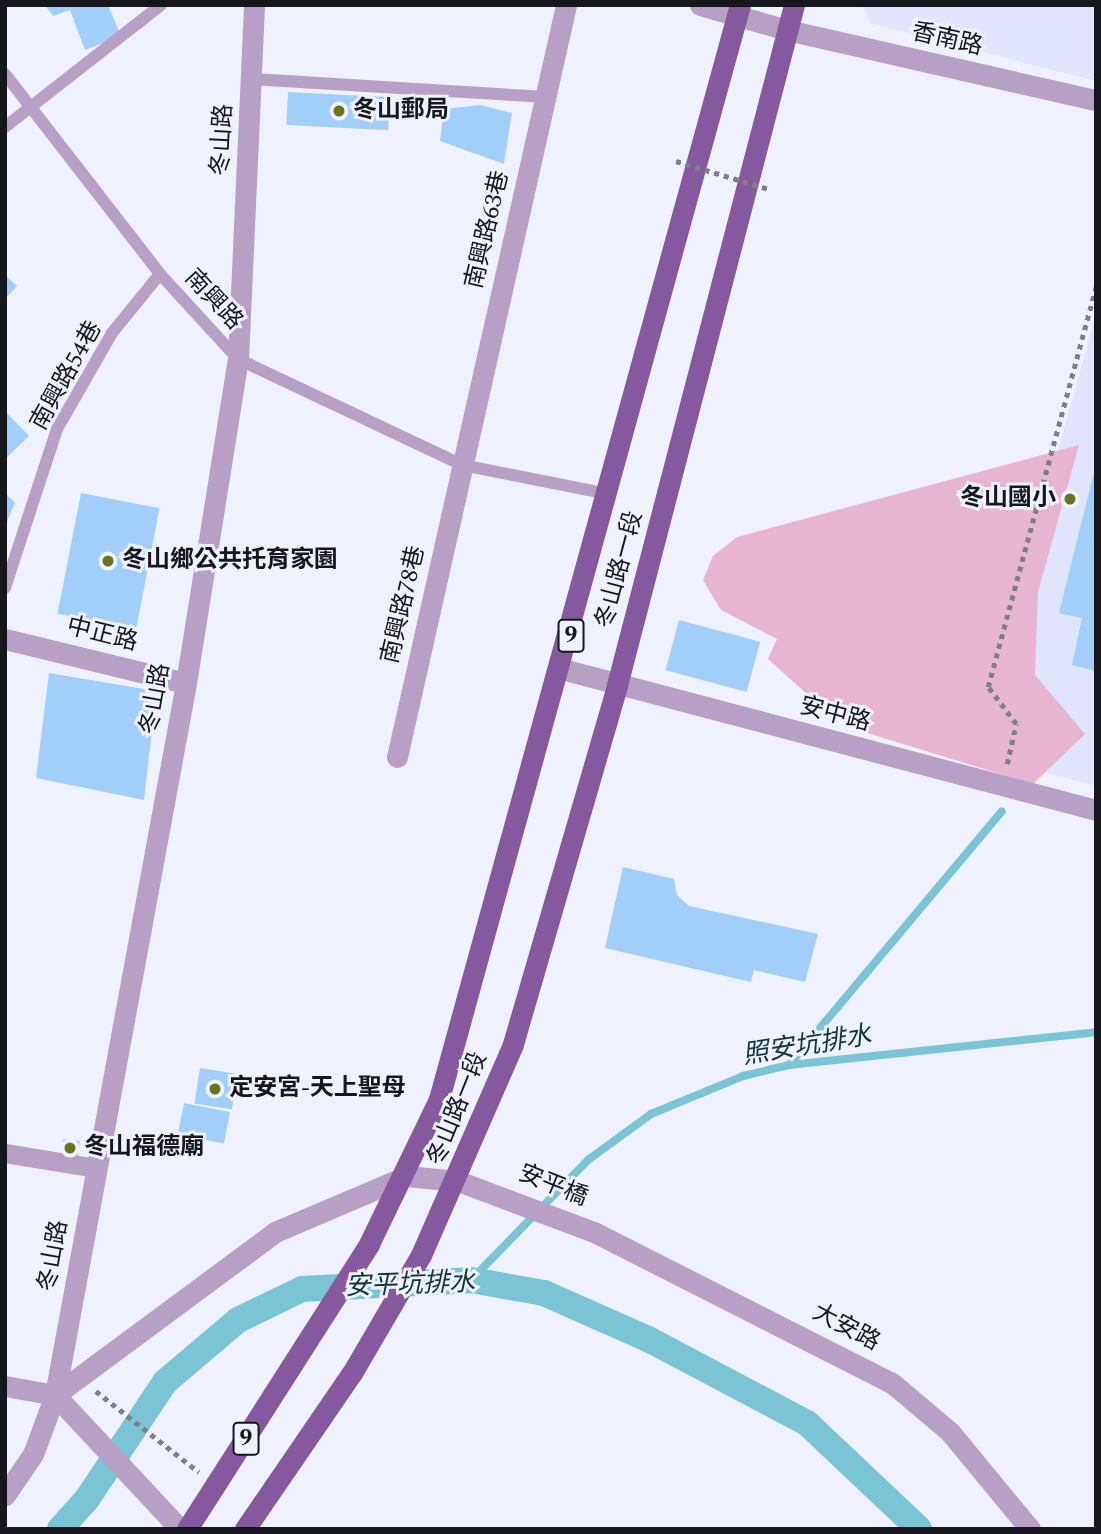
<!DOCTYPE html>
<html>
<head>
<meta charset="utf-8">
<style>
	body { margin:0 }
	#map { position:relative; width:1101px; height:1534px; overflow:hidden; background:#eff1fe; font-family:Spectral,"Noto Sans TC",serif }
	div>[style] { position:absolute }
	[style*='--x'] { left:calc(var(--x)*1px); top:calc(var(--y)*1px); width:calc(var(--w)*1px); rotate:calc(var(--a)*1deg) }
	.built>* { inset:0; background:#e1e4fd }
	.green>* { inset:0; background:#e7b5cf }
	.stream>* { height:8px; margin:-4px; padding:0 4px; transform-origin:4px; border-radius:4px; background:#7ac4d6 }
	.canal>* { height:26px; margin:-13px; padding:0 13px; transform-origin:13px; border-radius:13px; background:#7ac4d6 }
	.building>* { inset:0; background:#a1cffa; transform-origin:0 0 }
	.path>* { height:4.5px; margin-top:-2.25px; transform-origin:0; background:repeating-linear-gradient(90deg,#7e7f89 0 5px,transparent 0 10px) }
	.service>* { height:12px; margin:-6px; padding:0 6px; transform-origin:6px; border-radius:6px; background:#b89fc6 }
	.pedestrian>* { height:19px; margin:-9.5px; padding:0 9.5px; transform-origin:9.5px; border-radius:9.5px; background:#b89fc6 }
	.minor>* { height:21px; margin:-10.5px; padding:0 10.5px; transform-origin:10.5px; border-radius:10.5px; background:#b89fc6 }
	.tertiary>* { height:21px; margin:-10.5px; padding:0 10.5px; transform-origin:10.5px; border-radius:10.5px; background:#b89fc6 }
	.primary>* { height:21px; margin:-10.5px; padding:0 10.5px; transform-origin:10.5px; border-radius:10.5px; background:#86589e }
	.path-bridge>* { height:4.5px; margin-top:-2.25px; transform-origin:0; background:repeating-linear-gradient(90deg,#7e7f89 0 5px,transparent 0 10px) }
	.dots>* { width:19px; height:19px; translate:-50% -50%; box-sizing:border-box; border:4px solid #eff1fe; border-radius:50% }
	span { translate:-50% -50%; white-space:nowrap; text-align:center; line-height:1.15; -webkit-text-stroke:6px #eff1fe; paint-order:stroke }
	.shield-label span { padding:2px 5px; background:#eff1fe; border:2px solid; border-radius:5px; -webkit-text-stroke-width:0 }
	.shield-label { font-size:23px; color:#16171d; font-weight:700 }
	.street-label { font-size:24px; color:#16171d }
	.poi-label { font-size:24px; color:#16171d; font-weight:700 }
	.left { translate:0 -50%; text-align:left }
	.right { translate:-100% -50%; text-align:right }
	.water-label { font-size:26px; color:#10343c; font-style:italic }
	.frame { position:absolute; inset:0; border:7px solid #16171d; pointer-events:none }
</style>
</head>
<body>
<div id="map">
	<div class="built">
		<div style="clip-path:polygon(862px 5px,1096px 5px,1096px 81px,870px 23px)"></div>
		<div style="clip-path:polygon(1096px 314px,1096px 786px,1047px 773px,993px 684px)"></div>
	</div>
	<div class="green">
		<div style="clip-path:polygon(1079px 445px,1038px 592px,1035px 675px,1085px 734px,1033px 784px,867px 733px,818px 704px,768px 659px,777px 639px,721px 610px,703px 580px,713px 556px,737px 537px)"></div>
	</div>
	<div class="stream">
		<div style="--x:789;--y:1065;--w:331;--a:-50"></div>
		<div style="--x:471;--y:1280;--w:168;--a:-45.7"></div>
		<div style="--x:588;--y:1160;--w:78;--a:-36.1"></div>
		<div style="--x:651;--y:1114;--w:100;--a:-22.4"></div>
		<div style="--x:743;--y:1076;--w:47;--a:-13.4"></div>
		<div style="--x:789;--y:1065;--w:309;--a:-6.1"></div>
	</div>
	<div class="canal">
		<div style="--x:60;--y:1529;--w:40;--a:-48"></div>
		<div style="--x:87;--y:1499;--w:141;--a:-56.3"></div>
		<div style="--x:165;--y:1382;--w:96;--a:-40.3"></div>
		<div style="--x:238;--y:1320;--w:71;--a:-25.8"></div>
		<div style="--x:302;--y:1289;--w:169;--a:-3"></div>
		<div style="--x:471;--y:1280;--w:74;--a:10.1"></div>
		<div style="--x:544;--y:1293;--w:116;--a:23.9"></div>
		<div style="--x:650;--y:1340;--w:178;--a:27.9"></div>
		<div style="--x:807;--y:1423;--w:154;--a:43.4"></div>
	</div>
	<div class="building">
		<div style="clip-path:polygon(45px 5px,108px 5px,121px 36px,85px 50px,70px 10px,53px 16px)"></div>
		<div style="left:288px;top:92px;width:102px;height:33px;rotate:3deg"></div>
		<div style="clip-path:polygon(480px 105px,512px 113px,504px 164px,440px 141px,444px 109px)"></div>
		<div style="clip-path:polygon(5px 275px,17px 286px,5px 299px)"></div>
		<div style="clip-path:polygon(5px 411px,29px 436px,5px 459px)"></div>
		<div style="clip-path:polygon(1095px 468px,1096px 468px,1096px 671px,1072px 665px,1082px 618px,1059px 613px)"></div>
		<div style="clip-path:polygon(5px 493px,15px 503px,5px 526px)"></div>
		<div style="left:81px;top:493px;width:80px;height:123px;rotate:11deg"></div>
		<div style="left:679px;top:620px;width:84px;height:52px;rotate:15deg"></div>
		<div style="clip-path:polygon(49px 673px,144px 689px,155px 704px,144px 800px,36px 778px)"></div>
		<div style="clip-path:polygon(623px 867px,674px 879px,677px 895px,689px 906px,818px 934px,805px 982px,754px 970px,751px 982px,605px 948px)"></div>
		<div style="left:200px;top:1068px;width:38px;height:36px;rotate:9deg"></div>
		<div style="left:184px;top:1103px;width:47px;height:32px;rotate:11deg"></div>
		<div style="left:63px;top:1139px;width:17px;height:16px;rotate:7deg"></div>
	</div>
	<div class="path">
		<div style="--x:1007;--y:764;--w:41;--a:-77.3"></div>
		<div style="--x:1016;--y:724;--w:46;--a:-127.1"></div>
		<div style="--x:988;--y:687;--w:415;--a:-74.9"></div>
		<div style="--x:96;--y:1391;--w:131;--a:38.2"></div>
	</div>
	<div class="service">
		<div style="--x:5;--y:74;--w:253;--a:52.2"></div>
		<div style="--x:160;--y:274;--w:115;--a:47.5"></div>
		<div style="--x:238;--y:359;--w:248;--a:25.3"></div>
		<div style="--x:462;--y:465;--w:150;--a:11.2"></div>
		<div style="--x:252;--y:79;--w:294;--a:3.5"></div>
		<div style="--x:5;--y:127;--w:198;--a:-38"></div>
		<div style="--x:5;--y:588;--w:167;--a:-71.9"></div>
		<div style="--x:57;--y:429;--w:111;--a:-60.2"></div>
		<div style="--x:112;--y:333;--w:76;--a:-50.9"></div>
	</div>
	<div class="pedestrian">
		<div style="--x:5;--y:1153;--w:93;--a:9.3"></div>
	</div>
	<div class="minor">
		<div style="--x:787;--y:30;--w:317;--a:12.8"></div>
		<div style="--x:5;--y:639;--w:186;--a:13.7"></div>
		<div style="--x:562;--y:669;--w:552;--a:14.79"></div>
		<div style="--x:397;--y:757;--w:771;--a:-77.33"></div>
		<div style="--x:5;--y:1386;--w:51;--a:10.2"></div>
		<div style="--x:55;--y:1395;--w:63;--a:110.4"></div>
		<div style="--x:33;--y:1454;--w:50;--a:124.3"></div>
	</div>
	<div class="tertiary">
		<div style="--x:700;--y:5;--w:91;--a:16"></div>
		<div style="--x:55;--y:1395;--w:724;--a:-79.57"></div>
		<div style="--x:186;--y:683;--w:328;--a:-80.9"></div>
		<div style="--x:238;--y:359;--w:354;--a:-87.4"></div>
		<div style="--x:55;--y:1395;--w:274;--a:-36.5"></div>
		<div style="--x:275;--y:1232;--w:142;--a:-23.1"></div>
		<div style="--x:406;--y:1176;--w:52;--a:5.5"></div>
		<div style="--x:458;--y:1181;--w:145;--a:20.6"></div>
		<div style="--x:594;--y:1232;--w:334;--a:26.9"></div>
		<div style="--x:892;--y:1383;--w:76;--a:40.2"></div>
		<div style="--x:950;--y:1432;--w:126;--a:50.5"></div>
		<div style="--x:55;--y:1395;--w:183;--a:47"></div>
	</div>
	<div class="primary">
		<div style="--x:187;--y:1529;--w:338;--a:-57.4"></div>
		<div style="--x:369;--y:1244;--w:161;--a:-64.2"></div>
		<div style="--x:439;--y:1099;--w:1135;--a:-74.62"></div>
		<div style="--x:245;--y:1529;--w:189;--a:-55.6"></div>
		<div style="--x:352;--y:1373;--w:137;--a:-59.7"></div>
		<div style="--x:421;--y:1255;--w:230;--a:-66.4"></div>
		<div style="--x:513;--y:1044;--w:374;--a:-73.8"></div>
		<div style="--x:617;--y:685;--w:703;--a:-75.41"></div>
	</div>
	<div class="path-bridge">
		<div style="--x:676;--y:161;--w:97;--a:16.8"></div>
	</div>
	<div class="dots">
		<div style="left:339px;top:111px;background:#6a741d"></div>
		<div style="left:1070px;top:499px;background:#6a741d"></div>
		<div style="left:108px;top:561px;background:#6a741d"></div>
		<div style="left:215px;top:1089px;background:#6a741d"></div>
		<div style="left:70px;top:1148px;background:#6a741d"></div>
	</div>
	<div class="shield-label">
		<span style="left:571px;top:636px">9</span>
		<span style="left:246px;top:1439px">9</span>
	</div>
	<div class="street-label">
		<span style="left:947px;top:40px;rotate:13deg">香南路</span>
		<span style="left:223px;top:140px;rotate:-87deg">冬山路</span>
		<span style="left:488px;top:230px;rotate:-77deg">南興路63巷</span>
		<span style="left:213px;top:300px;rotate:47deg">南興路</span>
		<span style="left:67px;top:376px;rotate:-61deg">南興路54巷</span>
		<span style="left:620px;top:570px;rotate:-75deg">冬山路一段</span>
		<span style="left:404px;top:605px;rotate:-77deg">南興路78巷</span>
		<span style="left:102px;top:635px;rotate:14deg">中正路</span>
		<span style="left:156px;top:699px;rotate:-80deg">冬山路</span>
		<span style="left:835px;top:715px;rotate:15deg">安中路</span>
		<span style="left:458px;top:1109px;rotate:-68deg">冬山路一段</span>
		<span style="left:553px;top:1186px;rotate:22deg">安平橋</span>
		<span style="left:54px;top:1256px;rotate:-80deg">冬山路</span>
		<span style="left:846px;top:1328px;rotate:28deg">大安路</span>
	</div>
	<div class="poi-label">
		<span class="left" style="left:353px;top:111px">冬山郵局</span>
		<span class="right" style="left:1056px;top:499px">冬山國小</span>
		<span class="left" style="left:122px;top:561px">冬山鄉公共托育家園</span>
		<span class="left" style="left:229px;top:1089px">定安宮-天上聖母</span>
		<span class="left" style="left:84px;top:1148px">冬山福德廟</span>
	</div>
	<div class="water-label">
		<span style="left:807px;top:1046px;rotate:-9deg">照安坑排水</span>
		<span style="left:410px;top:1285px;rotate:-2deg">安平坑排水</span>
	</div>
	<div class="frame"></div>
</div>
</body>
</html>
